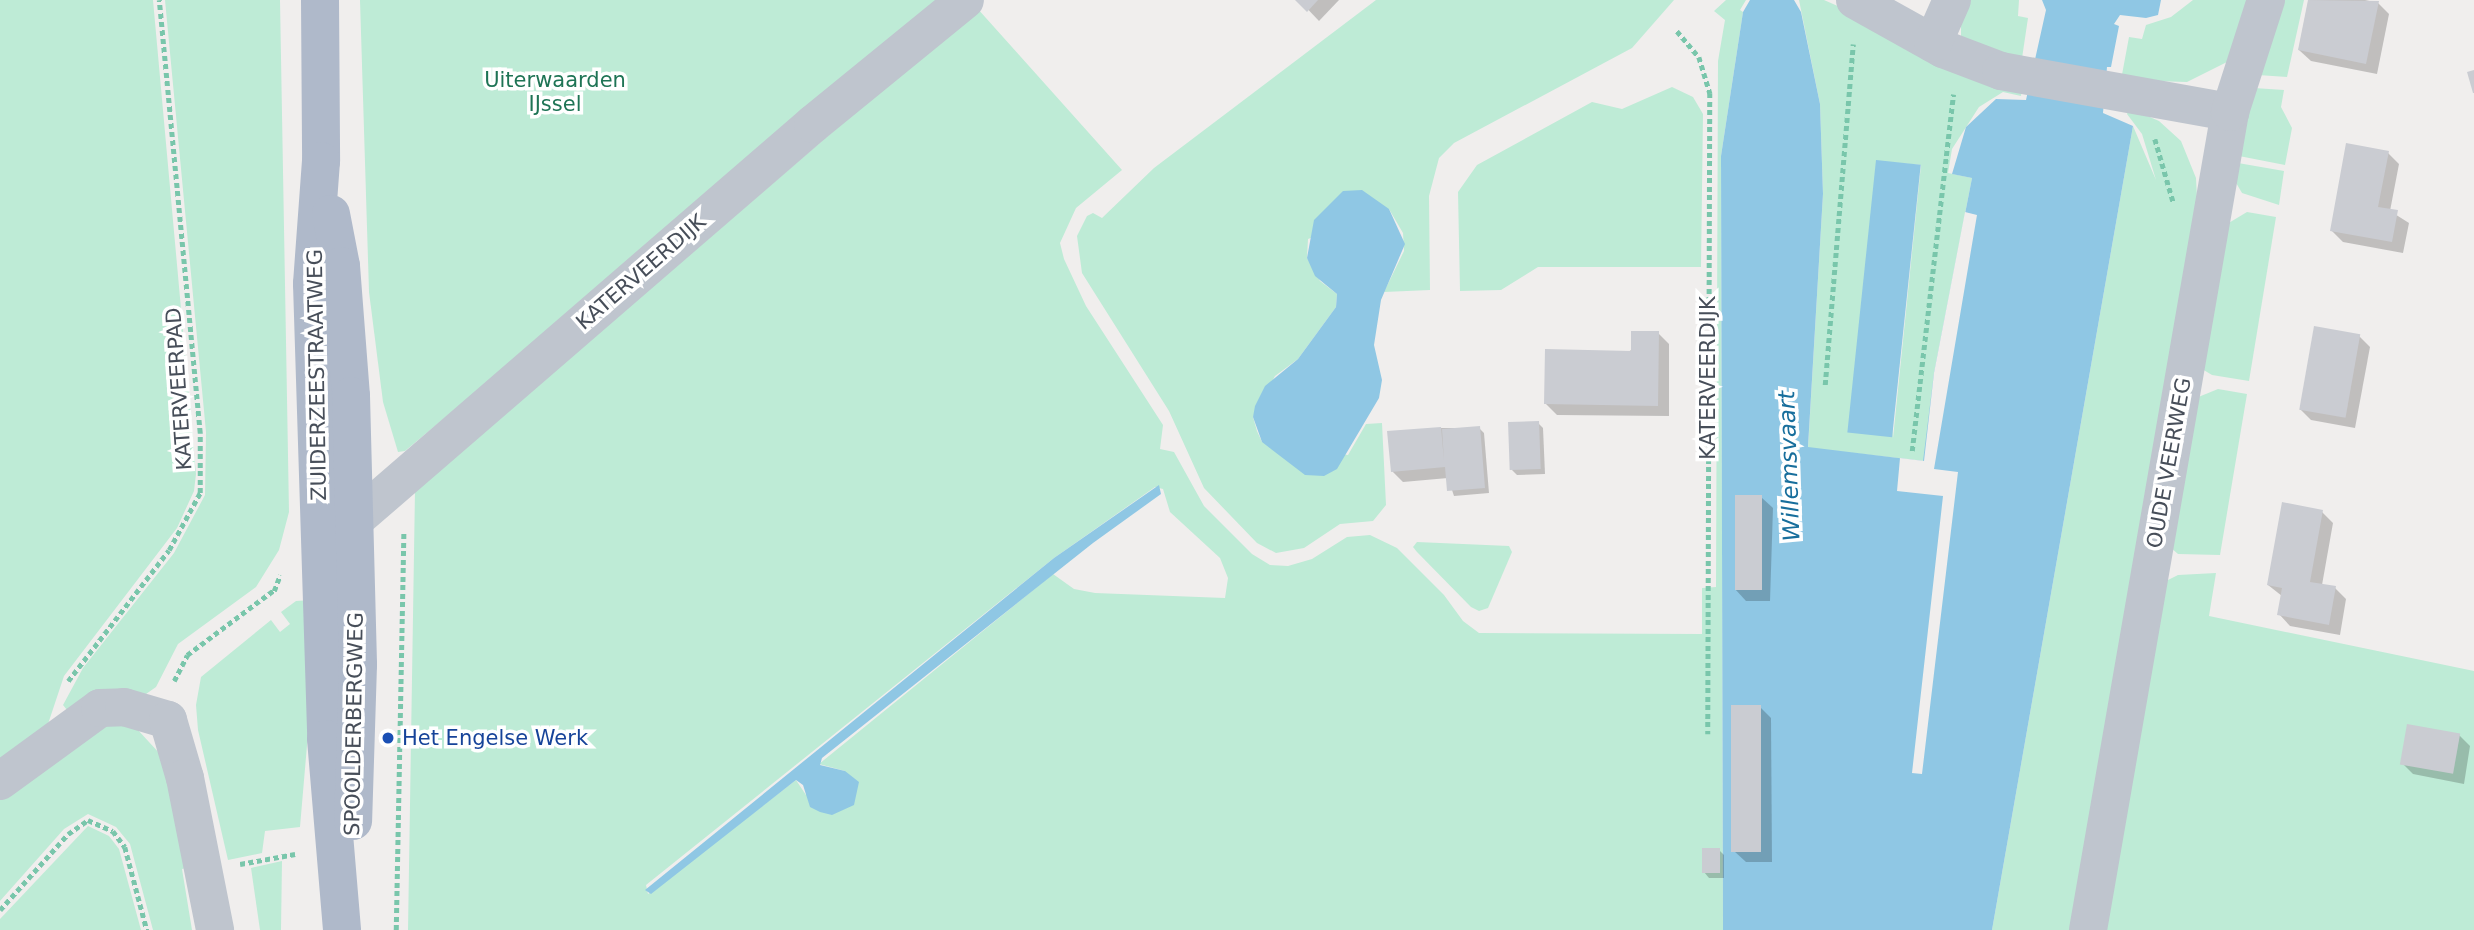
<!DOCTYPE html>
<html>
<head>
<meta charset="utf-8">
<style>
	body { margin:0 }
	#map { position:relative; width:2474px; height:930px; overflow:hidden; background:#f0eeed; font-family:"DejaVu Sans",sans-serif }
	div>[style] { position:absolute }
	[style*='--x'] { left:calc(var(--x)*1px); top:calc(var(--y)*1px); width:calc(var(--w)*1px); rotate:calc(var(--a)*1deg) }
	.green>* { inset:0; background:#beebd6 }
	.water>* { inset:0; background:#8fc7e4; transform-origin:0 0 }
	.pier>* { inset:0; background:#f0eeed }
	.shadow>* { inset:0; background:#0003 }
	.building>* { inset:0; background:#caccd2; transform-origin:0 0 }
	.path>* { height:4.5px; margin-top:-2.25px; transform-origin:0; background:repeating-linear-gradient(90deg,#79c6ab 0 5px,transparent 0 8.5px) }
	.minor>* { height:38px; margin:-19px; padding:0 19px; transform-origin:19px; border-radius:19px; background:#bfc5ce }
	.major>* { height:38px; margin:-19px; padding:0 19px; transform-origin:19px; border-radius:19px; background:#afb9ca }
	.dots>* { width:19px; height:19px; translate:-50% -50%; box-sizing:border-box; border:4px solid #fff; border-radius:50% }
	span { translate:-50% -50%; white-space:nowrap; text-align:center; line-height:1.15; -webkit-text-stroke:7px #fff; paint-order:stroke }
	.park-label { font-size:21px; color:#1e7455 }
	.street-label { font-size:21px; color:#474e59 }
	.transit-label { font-size:21px; color:#164399 }
	.left { translate:0 -50%; text-align:left }
	.water-label { font-size:23px; color:#176e9c; font-style:italic }
</style>
</head>
<body>
<div id="map">
	<div class="green">
		<div style="clip-path:polygon(0 0,153px 0,196px 474px,194px 491px,177px 528px,64px 676px,48px 724px,0 762px)"></div>
		<div style="clip-path:polygon(165px 0,280px 0,289px 512px,279px 550px,256px 587px,178px 644px,156px 687px,146px 694px,67px 710px,63px 705px,83px 668px,174px 553px,205px 495px,206px 432px)"></div>
		<div style="clip-path:polygon(360px 0,945px 0,405px 451px,398px 452px,383px 402px,369px 292px)"></div>
		<div style="clip-path:polygon(1376px 0,1674px 0,1632px 48px,1454px 143px,1439px 158px,1429px 196px,1430px 290px,1384px 292px,1404px 251px,1403px 233px,1389px 209px,1308px 239px,1307px 258px,1320px 281px,1337px 294px,1336px 307px,1298px 359px,1275px 376px,1253px 417px,1257px 431px,1262px 442px,1348px 455px,1366px 424px,1382px 423px,1386px 505px,1373px 521px,1340px 524px,1304px 548px,1276px 553px,1257px 543px,1204px 488px,1169px 411px,1082px 273px,1077px 236px,1087px 216px,1093px 213px,1102px 218px,1154px 168px)"></div>
		<div style="clip-path:polygon(evenodd,1726px 0,1746px 0,1740px 10px,1743px 12px,1721px 156px,1723px 930px,408px 930px,415px 490px,977px 8px,1122px 170px,1076px 208px,1060px 243px,1064px 259px,1086px 306px,1163px 425px,1160px 449px,1174px 452px,1204px 506px,1252px 554px,1270px 565px,1288px 566px,1312px 559px,1347px 537px,1370px 535px,1397px 548px,1444px 595px,1463px 621px,1479px 633px,1702px 634px,1702px 588px,1716px 587px,1718px 61px,1725px 20px,1714px 11px,1726px 0,1155px 487px,1163px 489px,1170px 512px,1220px 558px,1228px 578px,1225px 598px,1095px 593px,1074px 589px,1053px 574px,819px 764px,845px 771px,806px 795px,796px 780px,648px 894px,646px 885px,1054px 558px,1155px 487px)"></div>
		<div style="clip-path:polygon(evenodd,1799px 0,1824px 0,2022px 87px,2021px 96px,2003px 92px,1979px 107px,1952px 149px,1948px 173px,1972px 178px,1934px 373px,1924px 461px,1808px 448px,1823px 194px,1820px 104px,1799px 0,1876px 161px,1921px 165px,1893px 438px,1876px 161px)"></div>
		<div style="clip-path:polygon(1961px 0,2019px 0,2018px 16px,2028px 18px,2021px 65px,1961px 36px)"></div>
		<div style="clip-path:polygon(2193px 0,2251px 0,2229px 61px,2187px 82px,2121px 80px,2129px 37px,2142px 39px,2146px 25px,2171px 17px)"></div>
		<div style="clip-path:polygon(2282px 0,2304px 0,2287px 77px,2258px 75px)"></div>
		<div style="clip-path:polygon(1672px 87px,1693px 97px,1703px 114px,1701px 267px,1538px 267px,1501px 290px,1460px 291px,1458px 192px,1477px 165px,1592px 102px,1622px 109px)"></div>
		<div style="clip-path:polygon(2254px 88px,2284px 90px,2281px 107px,2292px 128px,2285px 165px,2239px 156px)"></div>
		<div style="clip-path:polygon(2129px 108px,2159px 121px,2181px 141px,2196px 178px,2198px 218px,2072px 930px,1992px 930px,2133px 126px,2156px 180px,2142px 134px,2127px 114px)"></div>
		<div style="clip-path:polygon(2238px 163px,2284px 171px,2279px 205px,2242px 193px,2235px 181px)"></div>
		<div style="clip-path:polygon(2247px 212px,2276px 217px,2249px 381px,2212px 375px,2202px 369px,2227px 224px)"></div>
		<div style="clip-path:polygon(2218px 389px,2247px 394px,2220px 555px,2178px 554px,2170px 547px,2196px 398px)"></div>
		<div style="clip-path:polygon(1417px 542px,1509px 546px,1512px 552px,1488px 608px,1479px 611px,1471px 607px,1417px 552px,1413px 547px)"></div>
		<div style="clip-path:polygon(2216px 573px,2209px 616px,2474px 671px,2474px 930px,2103px 930px,2164px 582px,2178px 575px)"></div>
		<div style="clip-path:polygon(312px 600px,314px 664px,300px 827px,265px 831px,262px 853px,228px 860px,198px 730px,196px 705px,201px 677px,271px 620px,280px 632px,290px 624px,281px 612px,296px 601px)"></div>
		<div style="clip-path:polygon(111px 720px,137px 729px,161px 755px,191px 867px,182px 869px,192px 930px,153px 930px,130px 844px,116px 827px,88px 814px,64px 829px,0 901px,0 795px)"></div>
		<div style="clip-path:polygon(88px 826px,109px 836px,119px 849px,141px 930px,0 930px,0 919px)"></div>
		<div style="clip-path:polygon(282px 861px,281px 930px,260px 930px,251px 868px)"></div>
	</div>
	<div class="water">
		<div style="clip-path:polygon(1750px 0,1794px 0,1801px 12px,1820px 104px,1823px 194px,1808px 447px,1923px 461px,1934px 373px,1972px 178px,1952px 174px,1966px 127px,1996px 99px,2026px 100px,2046px 10px,2042px 0,2161px 0,2158px 15px,2146px 18px,2120px 15px,2114px 24px,2119px 26px,2111px 67px,2107px 67px,2103px 113px,2133px 126px,1992px 930px,1723px 930px,1721px 156px,1743px 12px)"></div>
		<div style="left:1876px;top:160px;width:45px;height:274px;rotate:6deg"></div>
		<div style="clip-path:polygon(1362px 190px,1389px 209px,1405px 244px,1381px 300px,1374px 345px,1382px 380px,1379px 398px,1337px 469px,1324px 476px,1305px 475px,1262px 442px,1253px 417px,1255px 406px,1265px 386px,1298px 359px,1336px 307px,1337px 294px,1315px 276px,1307px 258px,1314px 220px,1343px 191px)"></div>
		<div style="clip-path:polygon(1159px 485px,1161px 494px,1093px 543px,822px 758px,820px 765px,845px 771px,859px 782px,854px 805px,832px 815px,820px 812px,810px 807px,803px 785px,796px 780px,651px 894px,645px 890px,1054px 558px)"></div>
	</div>
	<div class="pier">
		<div style="clip-path:polygon(1965px 212px,1977px 215px,1934px 469px,1958px 472px,1922px 774px,1912px 773px,1943px 496px,1897px 491px,1900px 458px,1924px 461px,1934px 373px)"></div>
	</div>
	<div class="shadow">
		<div style="clip-path:polygon(1299px 0,1339px 0,1319px 21px)"></div>
		<div style="clip-path:polygon(2310px 0,2365px 0,2378px 3px,2389px 14px,2377px 74px,2311px 61px,2299px 50px)"></div>
		<div style="clip-path:polygon(2388px 153px,2399px 164px,2390px 211px,2409px 223px,2403px 253px,2343px 242px,2332px 231px)"></div>
		<div style="clip-path:polygon(1658px 333px,1669px 344px,1669px 416px,1557px 415px,1546px 404px)"></div>
		<div style="clip-path:polygon(2359px 336px,2370px 347px,2355px 428px,2311px 420px,2300px 409px)"></div>
		<div style="clip-path:polygon(1538px 423px,1543px 428px,1545px 474px,1517px 475px,1512px 470px)"></div>
		<div style="clip-path:polygon(1440px 428px,1479px 428px,1484px 433px,1489px 493px,1454px 496px,1448px 478px,1403px 482px,1392px 471px)"></div>
		<div style="clip-path:polygon(1761px 497px,1773px 508px,1770px 601px,1746px 601px,1735px 589px)"></div>
		<div style="clip-path:polygon(2322px 512px,2333px 523px,2322px 585px,2335px 588px,2346px 599px,2340px 635px,2290px 626px,2279px 614px,2282px 596px,2268px 585px)"></div>
		<div style="clip-path:polygon(1760px 707px,1771px 718px,1772px 862px,1746px 862px,1734px 851px)"></div>
		<div style="clip-path:polygon(2459px 735px,2470px 746px,2464px 784px,2413px 774px,2402px 763px)"></div>
		<div style="clip-path:polygon(1719px 850px,1724px 855px,1724px 878px,1709px 878px,1704px 872px)"></div>
	</div>
	<div class="building">
		<div style="clip-path:polygon(1295px 0,1318px 0,1307px 12px)"></div>
		<div style="clip-path:polygon(2308px 0,2379px 1px,2366px 64px,2298px 50px)"></div>
		<div style="clip-path:polygon(2474px 70px,2474px 93px,2473px 93px,2467px 72px)"></div>
		<div style="clip-path:polygon(2346px 143px,2389px 151px,2378px 207px,2398px 210px,2392px 242px,2330px 231px)"></div>
		<div style="left:2314px;top:326px;width:47px;height:85px;rotate:10deg"></div>
		<div style="clip-path:polygon(1631px 331px,1659px 331px,1658px 406px,1544px 404px,1545px 349px,1631px 351px)"></div>
		<div style="left:1539px;top:421px;width:48px;height:31px;rotate:88deg"></div>
		<div style="clip-path:polygon(1480px 426px,1485px 488px,1447px 491px,1445px 467px,1391px 472px,1387px 431px,1441px 427px,1444px 461px,1442px 429px)"></div>
		<div style="left:1735px;top:495px;width:27px;height:95px"></div>
		<div style="clip-path:polygon(2282px 502px,2323px 510px,2310px 582px,2336px 586px,2329px 625px,2277px 615px,2282px 588px,2267px 585px)"></div>
		<div style="left:1731px;top:705px;width:30px;height:147px"></div>
		<div style="left:2407px;top:724px;width:54px;height:41px;rotate:10deg"></div>
		<div style="left:1702px;top:848px;width:18px;height:25px"></div>
	</div>
	<div class="path">
		<div style="--x:1677;--y:31;--w:34;--a:50"></div>
		<div style="--x:1699;--y:57;--w:38;--a:73"></div>
		<div style="--x:1710;--y:93;--w:641;--a:90.18"></div>
		<div style="--x:2155;--y:139;--w:65;--a:73.8"></div>
		<div style="--x:1825;--y:385;--w:342;--a:-85.3"></div>
		<div style="--x:1912;--y:451;--w:359;--a:-83.4"></div>
		<div style="--x:274;--y:591;--w:17;--a:-69"></div>
		<div style="--x:68;--y:681;--w:165;--a:-52.4"></div>
		<div style="--x:169;--y:550;--w:65;--a:-61.5"></div>
		<div style="--x:200;--y:493;--w:60;--a:-90"></div>
		<div style="--x:200;--y:433;--w:435;--a:-95.4"></div>
		<div style="--x:174;--y:681;--w:29;--a:-63"></div>
		<div style="--x:187;--y:655;--w:109;--a:-36.8"></div>
		<div style="--x:240;--y:864;--w:56;--a:-10.3"></div>
		<div style="--x:0;--y:910;--w:102;--a:-48.2"></div>
		<div style="--x:68;--y:834;--w:24;--a:-35"></div>
		<div style="--x:88;--y:820;--w:27;--a:24"></div>
		<div style="--x:113;--y:831;--w:20;--a:53"></div>
		<div style="--x:125;--y:847;--w:86;--a:75.2"></div>
		<div style="--x:396;--y:930;--w:399;--a:-88.9"></div>
	</div>
	<div class="minor">
		<div style="--x:1855;--y:0;--w:101;--a:29.1"></div>
		<div style="--x:1943;--y:49;--w:62;--a:20.8"></div>
		<div style="--x:2001;--y:71;--w:233;--a:10.2"></div>
		<div style="--x:1933;--y:43;--w:47;--a:-66.2"></div>
		<div style="--x:334;--y:538;--w:633;--a:-40.84"></div>
		<div style="--x:813;--y:124;--w:196;--a:-39.2"></div>
		<div style="--x:0;--y:781;--w:124;--a:-36.1"></div>
		<div style="--x:100;--y:708;--w:24;--a:-2"></div>
		<div style="--x:124;--y:707;--w:46;--a:16.5"></div>
		<div style="--x:168;--y:720;--w:60;--a:73.7"></div>
		<div style="--x:185;--y:778;--w:155;--a:78.8"></div>
		<div style="--x:2088;--y:930;--w:830;--a:-80.15"></div>
		<div style="--x:2230;--y:112;--w:118;--a:-72.2"></div>
	</div>
	<div class="major">
		<div style="--x:320;--y:0;--w:161;--a:89.6"></div>
		<div style="--x:321;--y:161;--w:123;--a:94.2"></div>
		<div style="--x:312;--y:284;--w:455;--a:88.2"></div>
		<div style="--x:326;--y:739;--w:192;--a:85.2"></div>
		<div style="--x:331;--y:214;--w:53;--a:79.1"></div>
		<div style="--x:341;--y:266;--w:130;--a:85.6"></div>
		<div style="--x:351;--y:396;--w:269;--a:88.5"></div>
		<div style="--x:358;--y:665;--w:156;--a:91.8"></div>
	</div>
	<div class="dots">
		<div style="left:388px;top:738px;background:#1a4fb4"></div>
	</div>
	<div class="park-label">
		<span style="left:555px;top:92px">Uiterwaarden<br>IJssel</span>
	</div>
	<div class="street-label">
		<span style="left:641px;top:272px;rotate:-41deg">KATERVEERDIJK</span>
		<span style="left:317px;top:375px;rotate:-91deg">ZUIDERZEESTRAATWEG</span>
		<span style="left:1708px;top:378px;rotate:-90deg">KATERVEERDIJK</span>
		<span style="left:179px;top:389px;rotate:-94deg">KATERVEERPAD</span>
		<span style="left:2169px;top:463px;rotate:-80deg">OUDE VEERWEG</span>
		<span style="left:354px;top:724px;rotate:-89deg">SPOOLDERBERGWEG</span>
	</div>
	<div class="transit-label">
		<span class="left" style="left:402px;top:738px">Het Engelse Werk</span>
	</div>
	<div class="water-label">
		<span style="left:1789px;top:466px;rotate:-92deg">Willemsvaart</span>
	</div>
</div>
</body>
</html>
